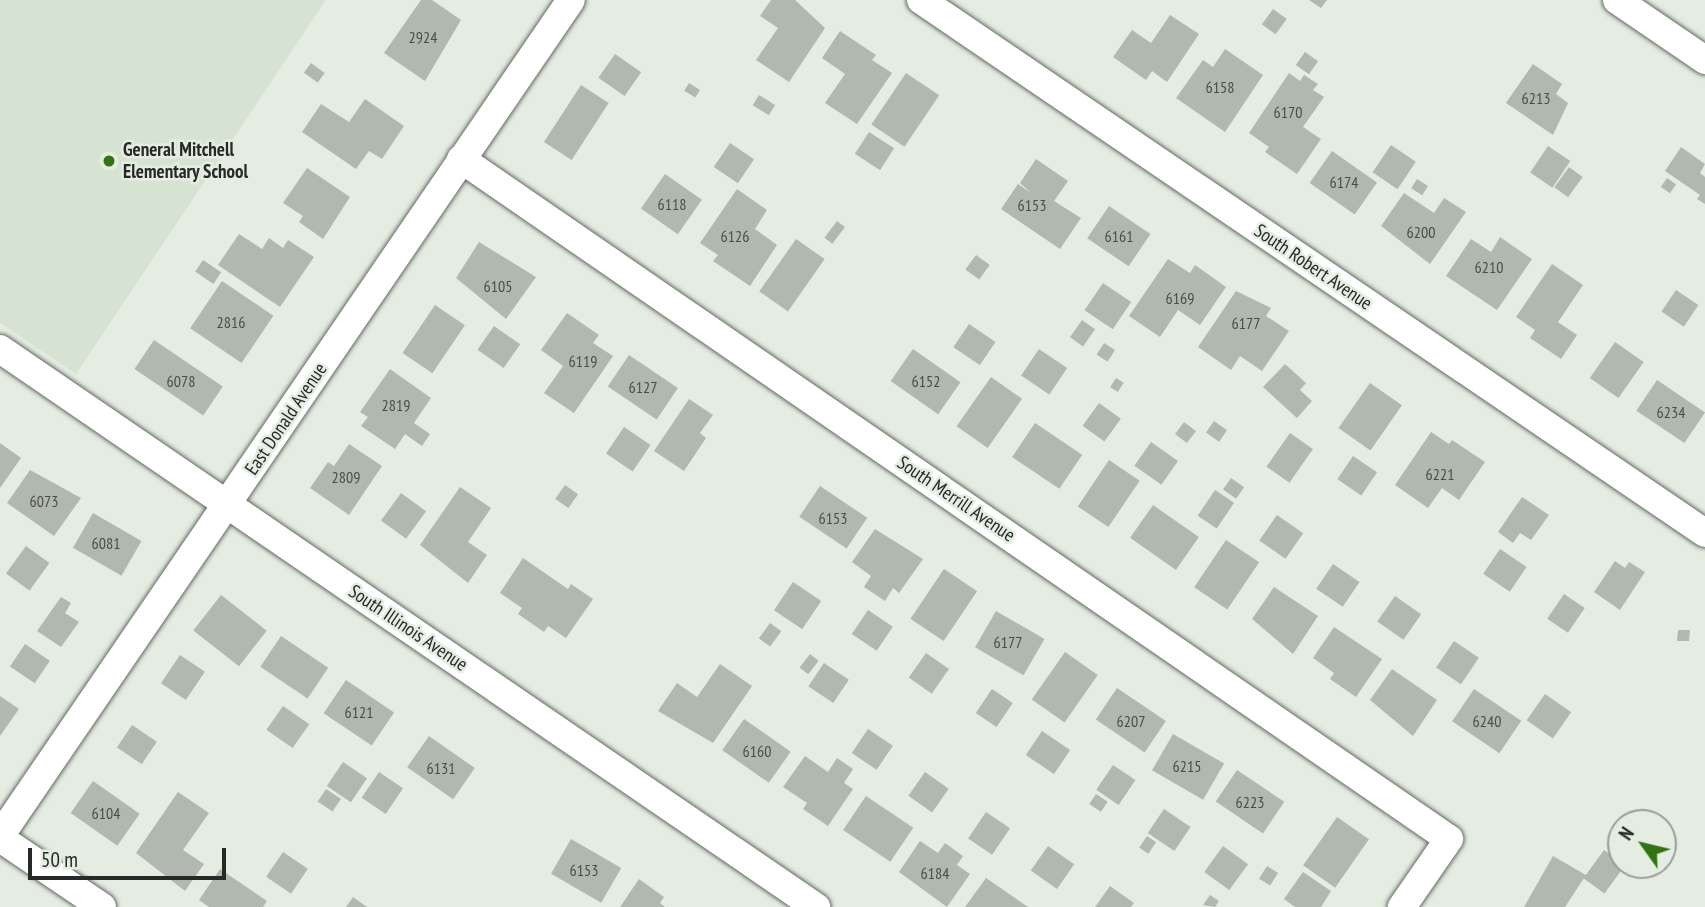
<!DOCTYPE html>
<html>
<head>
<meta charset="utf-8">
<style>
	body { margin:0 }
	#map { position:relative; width:1705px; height:907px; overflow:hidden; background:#e5ede3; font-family:"PT Sans Narrow",sans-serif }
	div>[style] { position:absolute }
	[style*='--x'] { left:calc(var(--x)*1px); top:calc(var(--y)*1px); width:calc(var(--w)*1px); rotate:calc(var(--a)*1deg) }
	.built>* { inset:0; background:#d6e3d3 }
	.building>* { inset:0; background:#b1b8af; transform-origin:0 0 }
	.roads { filter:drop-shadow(0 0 2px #636a61) drop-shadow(0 0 2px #636a61) }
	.minor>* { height:28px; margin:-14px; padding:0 14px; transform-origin:14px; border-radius:14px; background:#fff }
	.dots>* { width:19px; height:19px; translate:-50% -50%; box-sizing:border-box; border:4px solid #e5ede3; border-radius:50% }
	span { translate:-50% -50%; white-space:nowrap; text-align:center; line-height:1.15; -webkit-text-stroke:5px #e5ede3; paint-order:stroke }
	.number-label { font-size:16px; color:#494d48 }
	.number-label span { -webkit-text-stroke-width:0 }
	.poi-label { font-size:19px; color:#262925; font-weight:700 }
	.left { translate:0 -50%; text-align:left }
	.street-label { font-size:19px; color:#262925 }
	.north { position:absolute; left:1607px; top:809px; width:70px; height:70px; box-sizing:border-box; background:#e5ede3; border:2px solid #999f97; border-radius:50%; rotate:304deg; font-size:19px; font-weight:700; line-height:28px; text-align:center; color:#262925 }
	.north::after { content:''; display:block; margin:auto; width:24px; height:32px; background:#317412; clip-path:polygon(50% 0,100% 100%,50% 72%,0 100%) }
	.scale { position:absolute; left:28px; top:848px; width:198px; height:32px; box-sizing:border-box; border:4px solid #262925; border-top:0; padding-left:9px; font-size:21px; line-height:24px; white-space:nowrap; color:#262925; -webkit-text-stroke:5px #e5ede3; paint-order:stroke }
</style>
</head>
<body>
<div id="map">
	<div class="built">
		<div style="clip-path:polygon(0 0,326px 0,76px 374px,0 323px)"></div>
	</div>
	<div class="building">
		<div style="clip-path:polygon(421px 0,432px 0,461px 20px,425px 81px,384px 53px)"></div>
		<div style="clip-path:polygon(771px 0,795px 0,825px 28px,789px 82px,756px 60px,778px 28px,760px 16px)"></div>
		<div style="clip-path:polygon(1309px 0,1327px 0,1321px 8px)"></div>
		<div style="left:1273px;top:9px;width:17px;height:19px;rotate:36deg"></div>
		<div style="clip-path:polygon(1170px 15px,1199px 34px,1167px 82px,1152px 71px,1146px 80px,1113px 57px,1132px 30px,1151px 43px)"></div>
		<div style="clip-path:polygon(840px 31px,876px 55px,872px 60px,892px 73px,857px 124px,825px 103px,845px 74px,822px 58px)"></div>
		<div style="clip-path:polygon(1225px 49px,1263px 75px,1225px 132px,1176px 98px,1203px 60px,1213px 67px)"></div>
		<div style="left:1305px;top:52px;width:16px;height:16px;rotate:35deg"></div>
		<div style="left:615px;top:54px;width:32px;height:29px;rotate:35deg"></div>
		<div style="left:311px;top:63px;width:17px;height:12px;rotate:36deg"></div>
		<div style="clip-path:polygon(1533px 64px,1562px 84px,1556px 94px,1568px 103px,1553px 135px,1506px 103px)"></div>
		<div style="left:906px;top:73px;width:40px;height:62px;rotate:34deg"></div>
		<div style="clip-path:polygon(1289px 73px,1300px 81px,1304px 75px,1318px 84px,1313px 90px,1324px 97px,1303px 127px,1321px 139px,1297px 174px,1265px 152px,1269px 147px,1249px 133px)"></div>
		<div style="left:689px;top:83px;width:13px;height:9px;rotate:32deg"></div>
		<div style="left:581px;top:85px;width:33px;height:68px;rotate:33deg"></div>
		<div style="left:759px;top:95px;width:19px;height:12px;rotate:32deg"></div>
		<div style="clip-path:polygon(365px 99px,404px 126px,382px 159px,369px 151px,356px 169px,302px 132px,321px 104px,349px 122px)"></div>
		<div style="left:869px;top:132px;width:30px;height:26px;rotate:33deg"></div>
		<div style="left:730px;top:143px;width:29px;height:29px;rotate:34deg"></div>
		<div style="left:1391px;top:145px;width:30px;height:33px;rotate:34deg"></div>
		<div style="left:1548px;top:146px;width:27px;height:32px;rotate:34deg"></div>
		<div style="clip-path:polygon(1681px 147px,1705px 164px,1700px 173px,1705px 177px,1705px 204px,1697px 199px,1700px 195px,1665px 171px)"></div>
		<div style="left:1332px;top:151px;width:55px;height:39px;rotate:35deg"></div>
		<div style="clip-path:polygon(1036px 159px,1068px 181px,1054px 201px,1081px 218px,1060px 249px,1001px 209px,1018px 184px,1031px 193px,1020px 183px)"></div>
		<div style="left:1569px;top:167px;width:17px;height:25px;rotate:36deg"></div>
		<div style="clip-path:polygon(307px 168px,350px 197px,323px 239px,299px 222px,303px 216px,283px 203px)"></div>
		<div style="left:665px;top:174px;width:45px;height:42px;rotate:35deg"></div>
		<div style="left:1667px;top:178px;width:11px;height:11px;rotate:34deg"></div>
		<div style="left:1417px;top:179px;width:13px;height:11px;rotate:32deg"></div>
		<div style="clip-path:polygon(737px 189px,767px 210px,755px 229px,777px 245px,750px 286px,713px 261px,718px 255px,700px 243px)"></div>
		<div style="clip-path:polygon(1404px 193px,1434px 213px,1444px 198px,1466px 212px,1430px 264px,1381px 226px)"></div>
		<div style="left:1109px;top:206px;width:50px;height:39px;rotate:34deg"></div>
		<div style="left:837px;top:221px;width:10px;height:21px;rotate:37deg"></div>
		<div style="clip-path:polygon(239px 234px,262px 249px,269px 238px,283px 248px,288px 240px,314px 257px,280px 307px,218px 265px)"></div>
		<div style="clip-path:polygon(1500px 237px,1532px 259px,1497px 310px,1446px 276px,1471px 239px,1491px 252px)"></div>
		<div style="left:796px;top:239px;width:35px;height:64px;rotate:35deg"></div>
		<div style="clip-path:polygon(479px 242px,536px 277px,506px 319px,456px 278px)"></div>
		<div style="left:976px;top:255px;width:17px;height:18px;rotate:36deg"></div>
		<div style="clip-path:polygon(1168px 259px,1190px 273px,1195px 265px,1226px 287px,1200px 325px,1178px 310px,1160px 337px,1129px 316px)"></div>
		<div style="left:203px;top:260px;width:22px;height:14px;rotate:34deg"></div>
		<div style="clip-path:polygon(1552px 264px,1583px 285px,1558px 322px,1577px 335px,1561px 359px,1530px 338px,1535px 330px,1516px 317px)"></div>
		<div style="left:222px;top:281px;width:62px;height:57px;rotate:34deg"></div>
		<div style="left:1103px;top:283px;width:34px;height:33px;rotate:34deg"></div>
		<div style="left:1676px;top:290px;width:27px;height:26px;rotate:34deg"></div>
		<div style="clip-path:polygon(1236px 291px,1271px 308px,1266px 316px,1289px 331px,1262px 371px,1240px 356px,1231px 370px,1198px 347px)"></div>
		<div style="left:435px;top:305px;width:36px;height:58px;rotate:34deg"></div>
		<div style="clip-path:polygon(567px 313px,599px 335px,593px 343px,613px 356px,574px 413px,544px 393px,563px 366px,541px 350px)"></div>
		<div style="left:1082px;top:320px;width:16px;height:21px;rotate:35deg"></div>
		<div style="left:969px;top:324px;width:32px;height:28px;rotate:34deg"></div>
		<div style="left:494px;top:326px;width:32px;height:29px;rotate:35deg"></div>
		<div style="left:154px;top:340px;width:83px;height:35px;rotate:34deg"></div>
		<div style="left:1615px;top:342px;width:35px;height:44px;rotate:35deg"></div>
		<div style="left:1104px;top:343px;width:13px;height:14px;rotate:32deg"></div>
		<div style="left:913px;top:349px;width:58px;height:39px;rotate:35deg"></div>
		<div style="left:1039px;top:349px;width:34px;height:32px;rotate:34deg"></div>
		<div style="left:629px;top:355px;width:59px;height:38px;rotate:34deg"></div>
		<div style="clip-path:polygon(1285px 364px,1306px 383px,1300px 390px,1312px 401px,1297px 418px,1263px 387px)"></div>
		<div style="clip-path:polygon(390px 369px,431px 398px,414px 423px,430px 434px,422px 446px,405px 434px,395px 449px,361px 426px,368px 417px,360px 412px)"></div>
		<div style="left:991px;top:377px;width:38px;height:60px;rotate:35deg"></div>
		<div style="left:1116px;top:378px;width:9px;height:11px;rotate:32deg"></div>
		<div style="left:1657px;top:380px;width:58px;height:37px;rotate:34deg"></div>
		<div style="left:1370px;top:383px;width:39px;height:55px;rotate:35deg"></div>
		<div style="clip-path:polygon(689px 399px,713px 415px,700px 433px,706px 438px,684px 471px,654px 451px)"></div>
		<div style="left:1099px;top:403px;width:27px;height:28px;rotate:36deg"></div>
		<div style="left:1214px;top:421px;width:16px;height:14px;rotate:35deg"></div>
		<div style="left:1184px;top:422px;width:15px;height:15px;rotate:37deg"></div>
		<div style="left:1035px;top:423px;width:57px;height:41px;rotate:34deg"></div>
		<div style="left:624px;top:427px;width:32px;height:32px;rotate:34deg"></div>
		<div style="clip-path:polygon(1431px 432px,1449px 444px,1452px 440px,1485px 462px,1459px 500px,1442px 488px,1428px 508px,1395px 485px)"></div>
		<div style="left:1290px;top:433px;width:28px;height:41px;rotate:35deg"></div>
		<div style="left:1151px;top:442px;width:33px;height:29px;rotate:35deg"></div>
		<div style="clip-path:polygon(0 443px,21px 458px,0 488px)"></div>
		<div style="clip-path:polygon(349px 444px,382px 466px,349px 515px,310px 488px,328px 462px,334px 466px)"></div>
		<div style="left:1353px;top:456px;width:29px;height:28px;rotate:34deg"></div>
		<div style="left:1109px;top:460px;width:37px;height:56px;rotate:34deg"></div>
		<div style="clip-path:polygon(30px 470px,81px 498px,54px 536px,7px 503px)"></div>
		<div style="left:1231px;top:478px;width:16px;height:14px;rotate:35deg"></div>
		<div style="left:565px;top:485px;width:16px;height:17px;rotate:35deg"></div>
		<div style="left:820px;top:486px;width:57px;height:37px;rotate:34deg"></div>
		<div style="clip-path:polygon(460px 487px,491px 508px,468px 542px,487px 555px,468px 583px,420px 545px)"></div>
		<div style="left:1215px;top:490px;width:23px;height:31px;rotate:34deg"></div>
		<div style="left:401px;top:493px;width:31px;height:34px;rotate:36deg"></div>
		<div style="clip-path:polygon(1522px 497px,1549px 515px,1531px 540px,1520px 533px,1513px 543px,1498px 532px)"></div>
		<div style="left:1153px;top:505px;width:56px;height:40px;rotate:35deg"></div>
		<div style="left:93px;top:513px;width:56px;height:40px;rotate:30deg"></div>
		<div style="left:1277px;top:515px;width:32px;height:31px;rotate:35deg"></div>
		<div style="clip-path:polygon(875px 529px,923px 559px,899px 593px,893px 588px,885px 601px,864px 587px,871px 576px,852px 562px)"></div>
		<div style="left:1226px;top:540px;width:40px;height:57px;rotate:34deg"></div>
		<div style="left:26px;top:546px;width:29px;height:34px;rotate:36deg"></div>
		<div style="left:1500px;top:549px;width:32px;height:30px;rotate:34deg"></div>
		<div style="clip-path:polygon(523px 558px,568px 589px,571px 584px,593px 599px,566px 638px,548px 626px,544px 632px,518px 614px,522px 608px,500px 593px)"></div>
		<div style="clip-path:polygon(1615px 561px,1625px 568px,1629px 562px,1645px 572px,1620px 610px,1594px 592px)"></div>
		<div style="left:1333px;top:564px;width:32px;height:30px;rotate:34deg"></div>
		<div style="left:944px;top:569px;width:40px;height:60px;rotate:34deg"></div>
		<div style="left:793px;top:582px;width:34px;height:34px;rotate:34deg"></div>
		<div style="clip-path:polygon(1274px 587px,1318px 616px,1293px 654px,1252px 619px)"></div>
		<div style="left:1564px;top:594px;width:25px;height:30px;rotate:34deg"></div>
		<div style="left:221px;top:595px;width:58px;height:45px;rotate:38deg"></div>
		<div style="left:1395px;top:596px;width:32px;height:31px;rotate:35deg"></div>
		<div style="clip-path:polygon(61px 597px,71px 603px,65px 613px,79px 622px,61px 647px,37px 631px)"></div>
		<div style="left:868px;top:610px;width:30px;height:29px;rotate:34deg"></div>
		<div style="left:996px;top:611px;width:56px;height:42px;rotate:30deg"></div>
		<div style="left:770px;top:623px;width:14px;height:19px;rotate:36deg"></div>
		<div style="clip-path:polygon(1334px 627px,1382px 659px,1356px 697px,1330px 679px,1334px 673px,1313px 658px)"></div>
		<div style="clip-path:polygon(1678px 630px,1690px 630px,1689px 641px,1677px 641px)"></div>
		<div style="left:281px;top:636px;width:57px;height:37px;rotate:34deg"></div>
		<div style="left:1454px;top:641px;width:30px;height:32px;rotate:34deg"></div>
		<div style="left:25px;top:644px;width:30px;height:27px;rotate:34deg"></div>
		<div style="left:1065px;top:652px;width:40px;height:58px;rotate:35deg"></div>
		<div style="left:926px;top:653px;width:28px;height:30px;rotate:35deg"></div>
		<div style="left:810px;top:654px;width:11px;height:17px;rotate:38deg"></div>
		<div style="left:180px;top:655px;width:30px;height:34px;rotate:34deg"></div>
		<div style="left:824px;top:663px;width:30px;height:28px;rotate:34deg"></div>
		<div style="clip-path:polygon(720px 664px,752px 686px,713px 743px,658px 711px,677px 683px,697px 697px)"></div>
		<div style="clip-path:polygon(1392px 669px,1437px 700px,1413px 736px,1370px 700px)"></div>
		<div style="left:346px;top:680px;width:58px;height:40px;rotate:34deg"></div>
		<div style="left:1117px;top:688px;width:59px;height:38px;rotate:34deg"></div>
		<div style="left:992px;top:689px;width:25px;height:29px;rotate:34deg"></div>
		<div style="left:1474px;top:689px;width:57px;height:39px;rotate:34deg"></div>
		<div style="left:1545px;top:694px;width:32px;height:32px;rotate:35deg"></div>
		<div style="clip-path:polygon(0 696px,19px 709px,0 736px)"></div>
		<div style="left:283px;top:706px;width:32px;height:29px;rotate:35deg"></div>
		<div style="left:744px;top:719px;width:57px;height:38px;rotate:35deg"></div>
		<div style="left:132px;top:725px;width:30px;height:27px;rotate:34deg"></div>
		<div style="left:868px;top:729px;width:30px;height:29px;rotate:34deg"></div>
		<div style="left:1042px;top:731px;width:34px;height:29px;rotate:34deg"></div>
		<div style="left:1173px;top:734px;width:59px;height:42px;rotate:30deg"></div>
		<div style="left:429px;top:736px;width:56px;height:38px;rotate:35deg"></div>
		<div style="clip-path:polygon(805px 756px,828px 772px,837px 758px,853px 769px,844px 783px,853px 789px,828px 826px,803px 809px,807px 803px,783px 787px)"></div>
		<div style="left:343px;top:762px;width:29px;height:29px;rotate:34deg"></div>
		<div style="left:1113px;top:765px;width:27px;height:30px;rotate:34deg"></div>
		<div style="left:1237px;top:770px;width:57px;height:38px;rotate:34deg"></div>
		<div style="left:379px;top:772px;width:29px;height:31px;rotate:34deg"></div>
		<div style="left:925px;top:772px;width:29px;height:29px;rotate:35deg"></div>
		<div style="left:93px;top:781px;width:57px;height:39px;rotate:35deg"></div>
		<div style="left:326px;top:789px;width:18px;height:15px;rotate:34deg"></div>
		<div style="clip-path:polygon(178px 792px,209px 813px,183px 850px,204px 864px,185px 891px,136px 853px)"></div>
		<div style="left:1096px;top:794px;width:14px;height:12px;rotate:34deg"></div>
		<div style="left:866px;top:796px;width:57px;height:41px;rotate:34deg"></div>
		<div style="left:1164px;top:809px;width:32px;height:29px;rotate:34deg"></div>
		<div style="left:986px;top:812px;width:29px;height:32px;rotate:34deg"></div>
		<div style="left:1337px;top:817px;width:39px;height:59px;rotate:35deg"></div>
		<div style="left:1147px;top:836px;width:11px;height:14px;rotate:34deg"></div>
		<div style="left:571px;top:839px;width:58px;height:40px;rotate:30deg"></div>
		<div style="clip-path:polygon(920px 841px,938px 853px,945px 843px,963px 856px,957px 865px,970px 874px,947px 907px,899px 872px)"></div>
		<div style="left:1048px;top:846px;width:32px;height:30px;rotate:35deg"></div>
		<div style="left:1223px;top:846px;width:31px;height:32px;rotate:36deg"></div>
		<div style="left:1604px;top:850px;width:26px;height:35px;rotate:36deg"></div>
		<div style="left:283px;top:852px;width:30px;height:30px;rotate:34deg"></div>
		<div style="clip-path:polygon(1553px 856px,1586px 875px,1565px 907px,1524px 907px)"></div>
		<div style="left:1267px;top:866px;width:13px;height:15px;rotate:32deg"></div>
		<div style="clip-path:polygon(220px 869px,267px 901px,263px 907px,209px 907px,199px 900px)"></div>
		<div style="clip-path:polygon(1303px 872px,1331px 891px,1321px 907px,1295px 907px,1284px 899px)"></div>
		<div style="clip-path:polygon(986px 878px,1028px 907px,965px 907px)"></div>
		<div style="clip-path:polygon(639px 879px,664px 897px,660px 903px,665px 907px,620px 907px)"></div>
		<div style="clip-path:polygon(1110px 886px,1134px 903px,1131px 907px,1095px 907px)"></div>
		<div style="clip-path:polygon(1210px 895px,1219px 901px,1215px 907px,1203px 905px)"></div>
		<div style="clip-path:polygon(353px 897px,367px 907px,346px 907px)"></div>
	</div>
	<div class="roads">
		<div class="minor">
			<div style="--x:921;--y:0;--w:948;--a:34.21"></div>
			<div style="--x:1617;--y:0;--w:107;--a:34.3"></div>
			<div style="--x:461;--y:159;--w:1199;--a:34.54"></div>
			<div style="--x:1449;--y:839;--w:83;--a:124.7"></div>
			<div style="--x:0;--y:349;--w:989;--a:34.37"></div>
			<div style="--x:0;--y:836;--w:1012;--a:-55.67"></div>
			<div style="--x:0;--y:838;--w:123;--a:34.1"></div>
		</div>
	</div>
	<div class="dots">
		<div style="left:109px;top:161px;background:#317412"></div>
	</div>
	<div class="number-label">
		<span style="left:423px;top:37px">2924</span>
		<span style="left:1220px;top:87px">6158</span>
		<span style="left:1536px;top:98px">6213</span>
		<span style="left:1288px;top:112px">6170</span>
		<span style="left:1344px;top:182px">6174</span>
		<span style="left:672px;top:204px">6118</span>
		<span style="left:1032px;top:205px">6153</span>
		<span style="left:1421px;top:232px">6200</span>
		<span style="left:735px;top:236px">6126</span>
		<span style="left:1119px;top:236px">6161</span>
		<span style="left:1489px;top:267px">6210</span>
		<span style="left:498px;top:286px">6105</span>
		<span style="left:1180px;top:298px">6169</span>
		<span style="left:231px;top:322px">2816</span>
		<span style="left:1246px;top:323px">6177</span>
		<span style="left:583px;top:361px">6119</span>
		<span style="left:181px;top:381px">6078</span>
		<span style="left:926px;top:381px">6152</span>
		<span style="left:643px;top:387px">6127</span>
		<span style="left:396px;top:405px">2819</span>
		<span style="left:1671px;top:412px">6234</span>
		<span style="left:1440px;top:474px">6221</span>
		<span style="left:346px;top:477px">2809</span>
		<span style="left:44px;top:501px">6073</span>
		<span style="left:833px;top:518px">6153</span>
		<span style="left:106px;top:543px">6081</span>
		<span style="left:1008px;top:642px">6177</span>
		<span style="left:359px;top:712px">6121</span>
		<span style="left:1131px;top:721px">6207</span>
		<span style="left:1487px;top:721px">6240</span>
		<span style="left:757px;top:751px">6160</span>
		<span style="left:1187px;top:766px">6215</span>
		<span style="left:441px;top:768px">6131</span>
		<span style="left:1250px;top:802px">6223</span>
		<span style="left:106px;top:813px">6104</span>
		<span style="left:584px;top:870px">6153</span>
		<span style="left:935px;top:873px">6184</span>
	</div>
	<div class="poi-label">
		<span class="left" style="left:123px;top:161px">General Mitchell<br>Elementary School</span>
	</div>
	<div class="street-label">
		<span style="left:1313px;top:267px;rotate:34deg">South Robert Avenue</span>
		<span style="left:286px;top:419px;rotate:-56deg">East Donald Avenue</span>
		<span style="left:956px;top:499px;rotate:34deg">South Merrill Avenue</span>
		<span style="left:408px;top:628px;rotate:34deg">South Illinois Avenue</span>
	</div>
	<div class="north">N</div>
	<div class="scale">50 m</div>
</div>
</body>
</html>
